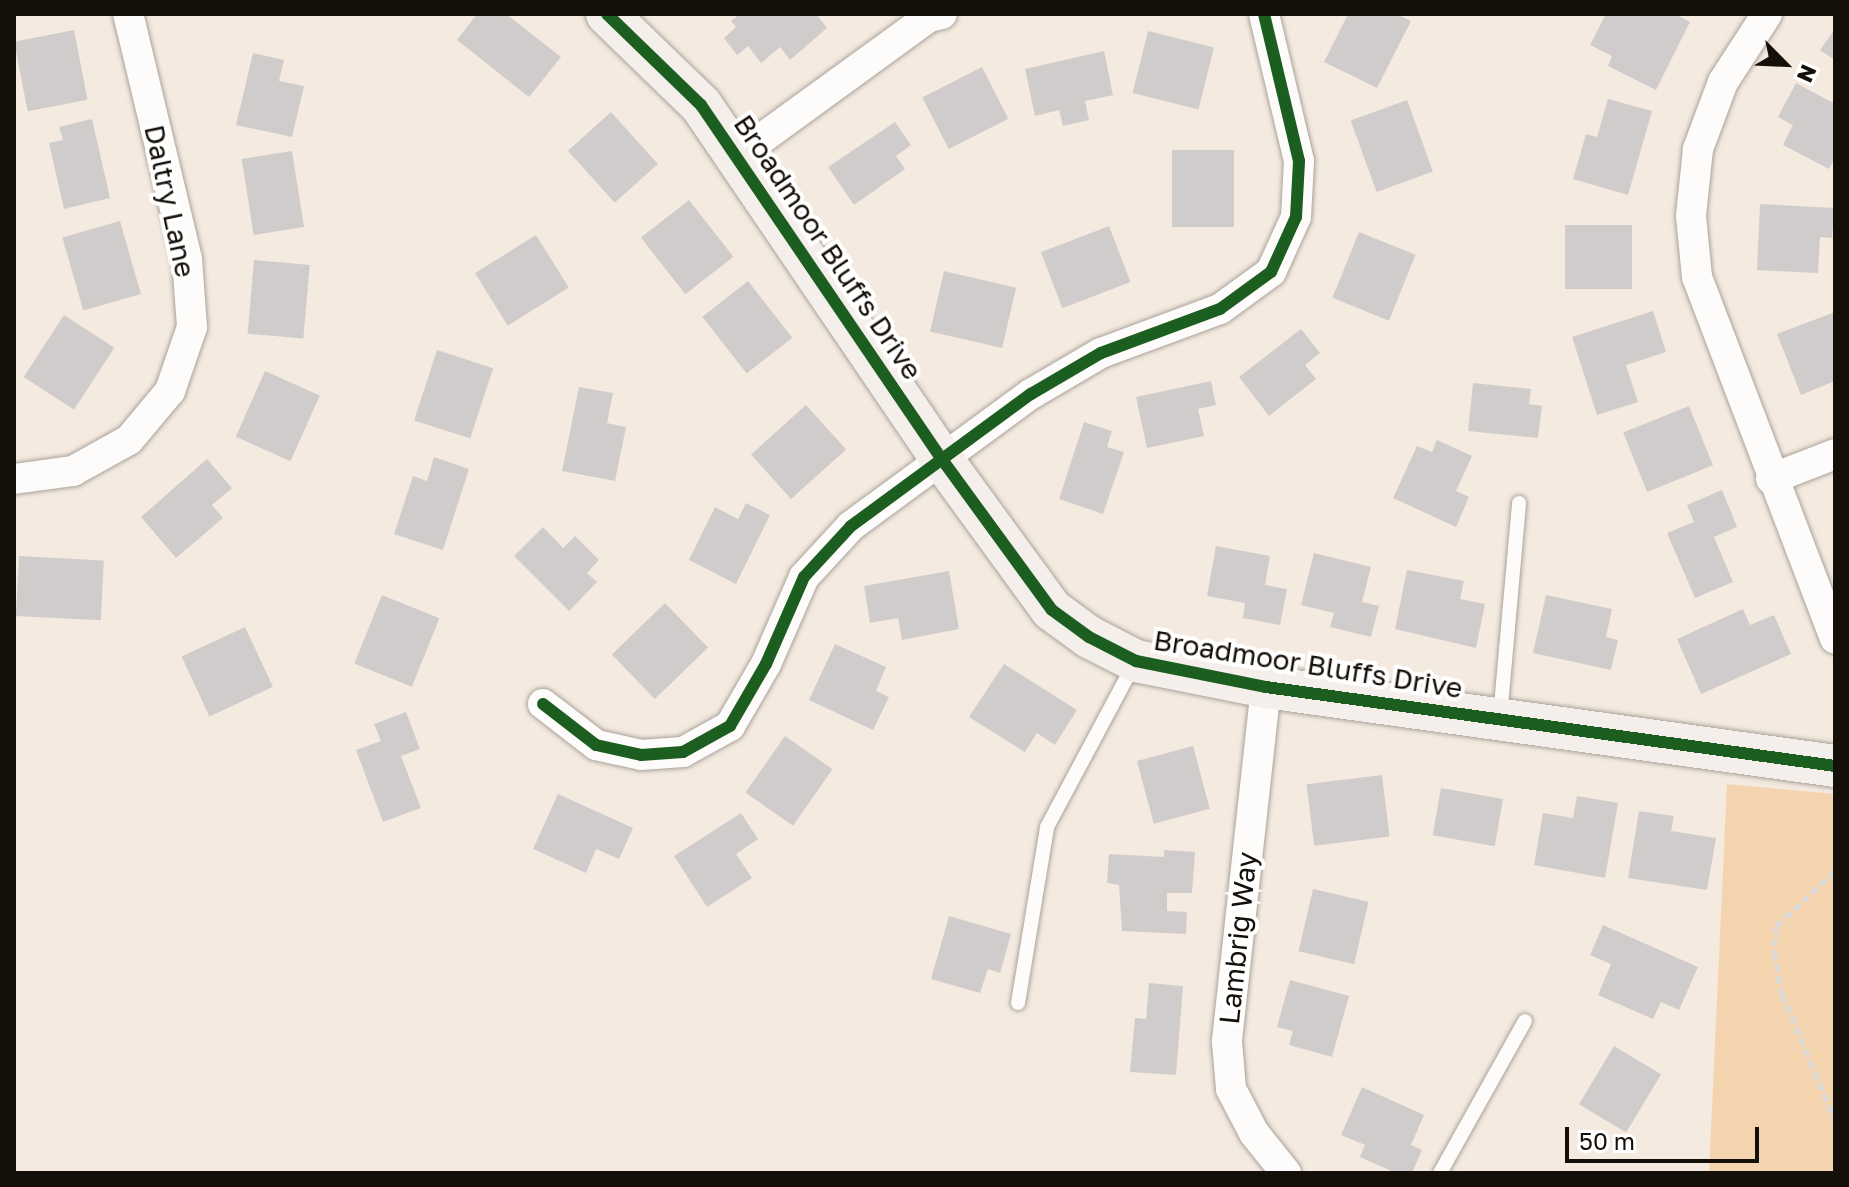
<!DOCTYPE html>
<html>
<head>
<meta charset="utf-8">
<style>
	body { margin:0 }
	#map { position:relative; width:1849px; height:1187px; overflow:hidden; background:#f4eae0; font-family:"Golos Text",sans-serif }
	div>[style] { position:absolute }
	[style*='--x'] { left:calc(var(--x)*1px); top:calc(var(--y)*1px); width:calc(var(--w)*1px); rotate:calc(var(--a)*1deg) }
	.green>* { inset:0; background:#f4d4af }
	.building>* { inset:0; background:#d1cccc; transform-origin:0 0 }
	.path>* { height:5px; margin-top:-2.5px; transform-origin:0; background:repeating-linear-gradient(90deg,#dbd9d6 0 8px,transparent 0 12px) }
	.roads { filter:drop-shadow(0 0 2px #aaa39b) drop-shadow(0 0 2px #aaa39b) }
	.lane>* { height:14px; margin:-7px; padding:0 7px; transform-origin:7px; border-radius:7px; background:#fdfcfa }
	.street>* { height:30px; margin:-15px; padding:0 15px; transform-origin:15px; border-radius:15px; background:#fdfcfa }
	.secondary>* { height:42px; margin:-21px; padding:0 21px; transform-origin:21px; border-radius:21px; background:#f4efea }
	.cycleway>* { height:12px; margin:-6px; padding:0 6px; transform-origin:6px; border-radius:6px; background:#1b5e20 }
	span { translate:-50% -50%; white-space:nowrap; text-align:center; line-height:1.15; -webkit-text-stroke:8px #fff; paint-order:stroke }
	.street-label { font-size:28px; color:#140f08 }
	.frame { position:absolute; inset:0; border:16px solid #140f08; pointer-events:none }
	.north { position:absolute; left:1745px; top:24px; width:80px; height:80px; -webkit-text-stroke:6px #fff; paint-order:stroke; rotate:114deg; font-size:22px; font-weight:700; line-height:32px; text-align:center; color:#140f08 }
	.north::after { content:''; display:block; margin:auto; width:28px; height:36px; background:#140f08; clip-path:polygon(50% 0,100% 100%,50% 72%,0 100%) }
	.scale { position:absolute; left:1565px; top:1127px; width:194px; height:36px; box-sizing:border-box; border:4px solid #140f08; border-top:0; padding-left:10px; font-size:24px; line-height:28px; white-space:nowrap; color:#140f08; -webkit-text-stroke:6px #fff; paint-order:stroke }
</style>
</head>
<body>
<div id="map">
	<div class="green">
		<div style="clip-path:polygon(1727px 784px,1835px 794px,1835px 1173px,1709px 1173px)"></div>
	</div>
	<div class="building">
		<div style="clip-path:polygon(477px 14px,506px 14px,561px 57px,529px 97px,457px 40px)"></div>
		<div style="clip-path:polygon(740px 14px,816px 14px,827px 28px,790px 60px,780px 47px,761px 63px,748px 46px,737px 55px,724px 38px,736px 27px,731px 21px)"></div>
		<div style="clip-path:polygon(1348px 14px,1396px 14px,1411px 21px,1377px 88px,1324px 62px)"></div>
		<div style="clip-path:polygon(1606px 14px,1675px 14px,1690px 22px,1656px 90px,1608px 66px,1612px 56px,1590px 45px)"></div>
		<div style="clip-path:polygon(1835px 29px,1835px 60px,1820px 50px)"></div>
		<div style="left:74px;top:30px;width:71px;height:61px;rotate:79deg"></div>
		<div style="left:1148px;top:31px;width:68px;height:64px;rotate:14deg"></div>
		<div style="clip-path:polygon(1104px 51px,1113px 95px,1085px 101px,1089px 120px,1063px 126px,1059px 110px,1035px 116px,1025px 69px)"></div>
		<div style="clip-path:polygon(253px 53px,284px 60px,279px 81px,304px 86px,292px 137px,236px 125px)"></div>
		<div style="left:982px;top:67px;width:58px;height:67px;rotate:63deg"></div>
		<div style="clip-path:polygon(1796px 83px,1835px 104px,1835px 157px,1829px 169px,1783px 145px,1793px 125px,1778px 117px)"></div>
		<div style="clip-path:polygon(1608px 99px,1652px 111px,1628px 195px,1573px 179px,1586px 134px,1597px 137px)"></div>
		<div style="left:1407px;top:100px;width:76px;height:60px;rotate:70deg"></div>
		<div style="left:611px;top:112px;width:70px;height:58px;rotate:48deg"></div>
		<div style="clip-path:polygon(92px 119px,110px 198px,64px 209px,49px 143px,63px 140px,59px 127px)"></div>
		<div style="clip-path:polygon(895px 122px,911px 145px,896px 156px,905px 169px,854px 205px,828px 167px)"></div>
		<div style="left:1234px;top:150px;width:77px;height:62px;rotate:90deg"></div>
		<div style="left:292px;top:151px;width:77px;height:51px;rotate:81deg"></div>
		<div style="left:689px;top:200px;width:72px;height:61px;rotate:52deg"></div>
		<div style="clip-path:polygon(1760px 204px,1834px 208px,1832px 238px,1820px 237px,1818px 273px,1757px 270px)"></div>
		<div style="left:120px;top:221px;width:76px;height:60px;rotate:74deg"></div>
		<div style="left:1565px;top:225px;width:67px;height:64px"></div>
		<div style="left:1109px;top:226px;width:60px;height:73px;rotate:69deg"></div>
		<div style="left:1359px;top:232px;width:61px;height:71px;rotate:22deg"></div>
		<div style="left:536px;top:235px;width:62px;height:72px;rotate:58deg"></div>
		<div style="left:254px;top:260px;width:56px;height:74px;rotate:5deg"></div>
		<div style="left:944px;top:271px;width:74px;height:62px;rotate:13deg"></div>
		<div style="left:748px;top:281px;width:72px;height:58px;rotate:52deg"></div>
		<div style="clip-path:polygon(1653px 311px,1666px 352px,1626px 365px,1638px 402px,1597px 415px,1572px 337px)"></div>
		<div style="clip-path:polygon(1835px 312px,1835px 381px,1801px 395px,1777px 334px)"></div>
		<div style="left:64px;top:315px;width:60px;height:74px;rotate:33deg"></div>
		<div style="clip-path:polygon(1301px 329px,1320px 353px,1305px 365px,1316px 379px,1269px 416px,1239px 377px)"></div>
		<div style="left:437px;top:350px;width:59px;height:74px;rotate:18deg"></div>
		<div style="left:265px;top:371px;width:60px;height:72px;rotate:24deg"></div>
		<div style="clip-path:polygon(1211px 381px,1216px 405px,1198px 409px,1204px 436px,1147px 448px,1136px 397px)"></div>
		<div style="clip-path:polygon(1473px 383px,1531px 389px,1529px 404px,1542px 406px,1538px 438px,1468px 431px)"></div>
		<div style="clip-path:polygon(579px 387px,613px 393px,607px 423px,626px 427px,615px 481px,562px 471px)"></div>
		<div style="left:806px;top:405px;width:60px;height:74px;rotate:48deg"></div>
		<div style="left:1689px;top:406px;width:64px;height:71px;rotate:68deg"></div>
		<div style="clip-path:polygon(1084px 422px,1112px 431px,1107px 447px,1124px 452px,1103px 514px,1059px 499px)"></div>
		<div style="clip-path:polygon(1437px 440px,1472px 456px,1456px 491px,1469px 497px,1456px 527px,1393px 498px,1417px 446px,1432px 452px)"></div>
		<div style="clip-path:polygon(434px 457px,469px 469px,443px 550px,394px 534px,413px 476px,427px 481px)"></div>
		<div style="clip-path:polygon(207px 459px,232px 488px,212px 505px,223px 518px,176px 558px,141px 517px)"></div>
		<div style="clip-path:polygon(1722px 490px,1737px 527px,1714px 537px,1733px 582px,1695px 598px,1667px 533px,1694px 522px,1687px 505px)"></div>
		<div style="clip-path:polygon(746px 503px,770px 515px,736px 584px,689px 560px,715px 507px,738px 519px)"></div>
		<div style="clip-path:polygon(543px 527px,563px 548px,575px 536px,599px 560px,587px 573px,597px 582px,569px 611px,514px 556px)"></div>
		<div style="clip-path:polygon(1216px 546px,1270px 556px,1265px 585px,1287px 589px,1280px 625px,1243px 618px,1245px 603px,1207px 596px)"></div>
		<div style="clip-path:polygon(1314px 553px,1371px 567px,1362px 602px,1379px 606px,1371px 637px,1330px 627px,1334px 613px,1301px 605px)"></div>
		<div style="left:19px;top:556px;width:85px;height:60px;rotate:3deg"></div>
		<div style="clip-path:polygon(1407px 570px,1464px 581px,1460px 599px,1485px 604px,1476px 648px,1395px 629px)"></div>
		<div style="clip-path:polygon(949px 571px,959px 629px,902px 640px,898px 618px,870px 623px,864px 586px)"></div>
		<div style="left:382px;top:595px;width:62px;height:74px;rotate:22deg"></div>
		<div style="clip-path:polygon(1546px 595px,1612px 609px,1606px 637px,1618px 640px,1611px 670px,1533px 653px)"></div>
		<div style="left:665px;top:603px;width:62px;height:74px;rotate:46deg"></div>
		<div style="clip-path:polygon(1743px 609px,1750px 625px,1774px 615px,1791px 654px,1701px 694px,1677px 639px)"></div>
		<div style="left:245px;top:627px;width:66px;height:70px;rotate:65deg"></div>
		<div style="clip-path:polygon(835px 644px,886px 667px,876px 691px,889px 697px,873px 730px,809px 700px)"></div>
		<div style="clip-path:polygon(1004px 664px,1077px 710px,1055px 745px,1037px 733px,1025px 752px,969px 717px)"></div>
		<div style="clip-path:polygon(406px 712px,420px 749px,401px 756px,421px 808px,383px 822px,356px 750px,381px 741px,374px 724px)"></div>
		<div style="left:785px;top:736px;width:58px;height:69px;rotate:35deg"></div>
		<div style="left:1193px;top:746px;width:65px;height:58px;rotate:75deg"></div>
		<div style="left:1382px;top:775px;width:62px;height:76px;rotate:83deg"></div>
		<div style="left:1441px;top:788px;width:63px;height:48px;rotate:10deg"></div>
		<div style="clip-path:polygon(558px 794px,633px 828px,619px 859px,596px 849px,586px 873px,533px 849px)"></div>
		<div style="clip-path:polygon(1577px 796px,1618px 803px,1605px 878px,1534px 865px,1543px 813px,1573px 818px)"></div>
		<div style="clip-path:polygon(1639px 811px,1674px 816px,1671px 831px,1716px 838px,1707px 890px,1628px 878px)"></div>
		<div style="clip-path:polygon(741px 813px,758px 839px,736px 854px,752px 878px,707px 907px,674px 856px)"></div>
		<div style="clip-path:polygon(1164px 850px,1195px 852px,1192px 893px,1167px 893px,1167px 911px,1187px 912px,1186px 934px,1122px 931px,1119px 885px,1107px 883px,1109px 854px,1164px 857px)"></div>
		<div style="left:1313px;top:889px;width:57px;height:64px;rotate:13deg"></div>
		<div style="clip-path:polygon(949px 916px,1011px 934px,1000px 973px,988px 969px,980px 993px,931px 979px)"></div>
		<div style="clip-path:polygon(1603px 925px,1698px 967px,1679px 1010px,1661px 1002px,1653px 1019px,1598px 995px,1611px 964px,1590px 955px)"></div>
		<div style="clip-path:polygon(1290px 980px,1349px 996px,1332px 1057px,1289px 1045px,1293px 1031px,1277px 1027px)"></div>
		<div style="clip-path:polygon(1149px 983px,1183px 986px,1176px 1075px,1130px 1072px,1135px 1018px,1146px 1019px)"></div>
		<div style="left:1614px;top:1046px;width:55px;height:68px;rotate:31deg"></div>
		<div style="clip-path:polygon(1362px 1087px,1424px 1115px,1411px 1145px,1422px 1150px,1412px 1173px,1396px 1173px,1360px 1157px,1365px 1145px,1341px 1135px)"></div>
	</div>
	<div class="path">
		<div style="--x:1835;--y:871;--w:81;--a:137"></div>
		<div style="--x:1776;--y:926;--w:26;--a:94"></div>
		<div style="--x:1774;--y:952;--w:43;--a:79.2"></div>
		<div style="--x:1782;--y:994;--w:138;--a:67.3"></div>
	</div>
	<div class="roads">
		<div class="lane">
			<div style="--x:1500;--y:717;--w:215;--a:-84.9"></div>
			<div style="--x:1018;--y:1003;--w:178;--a:-80.6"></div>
			<div style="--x:1047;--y:827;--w:185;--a:-61.9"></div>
			<div style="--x:1440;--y:1173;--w:174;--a:-60.8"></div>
		</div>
		<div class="street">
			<div style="--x:1767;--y:14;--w:81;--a:122.9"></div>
			<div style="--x:1723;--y:82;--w:72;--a:110.5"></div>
			<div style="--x:1698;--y:149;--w:67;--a:96"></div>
			<div style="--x:1691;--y:216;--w:61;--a:84.4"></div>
			<div style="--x:1697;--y:277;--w:387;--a:69.1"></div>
			<div style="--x:739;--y:155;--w:235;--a:-36"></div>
			<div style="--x:929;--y:17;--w:13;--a:-13"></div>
			<div style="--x:14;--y:479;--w:60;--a:-7.7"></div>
			<div style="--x:73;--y:471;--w:64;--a:-29"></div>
			<div style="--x:129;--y:440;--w:64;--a:-50.1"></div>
			<div style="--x:170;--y:391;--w:68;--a:-71"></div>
			<div style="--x:192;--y:327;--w:68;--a:-94.2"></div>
			<div style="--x:187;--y:259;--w:252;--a:-103.5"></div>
			<div style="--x:1771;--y:479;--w:69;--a:-21.3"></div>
			<div style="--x:1266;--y:687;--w:357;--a:96.3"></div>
			<div style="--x:1227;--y:1042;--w:47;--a:85.1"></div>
			<div style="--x:1231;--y:1089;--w:50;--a:62.4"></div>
			<div style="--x:1254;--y:1133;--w:51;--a:51.3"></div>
			<div style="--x:543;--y:704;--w:67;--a:37.7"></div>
			<div style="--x:596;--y:745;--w:46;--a:12.5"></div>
			<div style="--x:641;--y:755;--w:42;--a:-4.1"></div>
			<div style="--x:683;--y:752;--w:54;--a:-29"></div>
			<div style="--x:730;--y:726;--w:72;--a:-59.9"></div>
			<div style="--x:766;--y:664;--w:95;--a:-66.4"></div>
			<div style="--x:804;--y:577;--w:69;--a:-47.3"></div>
			<div style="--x:851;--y:526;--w:223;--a:-36.3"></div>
			<div style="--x:1031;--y:394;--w:81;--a:-30.4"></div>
			<div style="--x:1101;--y:353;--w:127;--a:-20.3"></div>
			<div style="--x:1220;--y:309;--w:63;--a:-36"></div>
			<div style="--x:1271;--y:272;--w:60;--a:-65.6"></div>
			<div style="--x:1296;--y:217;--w:56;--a:-86.9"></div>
			<div style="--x:1299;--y:161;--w:151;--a:-103.4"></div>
		</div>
		<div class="secondary">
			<div style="--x:607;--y:14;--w:131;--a:44.1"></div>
			<div style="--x:701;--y:105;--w:427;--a:55.8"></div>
			<div style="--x:941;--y:458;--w:188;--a:53.9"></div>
			<div style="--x:1052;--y:610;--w:46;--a:36.1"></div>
			<div style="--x:1089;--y:637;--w:53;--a:27.1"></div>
			<div style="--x:1136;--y:661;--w:133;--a:11.3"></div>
			<div style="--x:1266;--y:687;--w:574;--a:7.9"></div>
		</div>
	</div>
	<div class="cycleway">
		<div style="--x:607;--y:14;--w:131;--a:44.1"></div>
		<div style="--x:701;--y:105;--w:427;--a:55.8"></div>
		<div style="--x:941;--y:458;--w:188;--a:53.9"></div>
		<div style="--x:1052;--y:610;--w:46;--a:36.1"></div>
		<div style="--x:1089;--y:637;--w:53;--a:27.1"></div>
		<div style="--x:1136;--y:661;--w:133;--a:11.3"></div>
		<div style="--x:1266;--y:687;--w:574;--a:7.9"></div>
		<div style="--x:543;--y:704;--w:67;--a:37.7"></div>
		<div style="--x:596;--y:745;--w:46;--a:12.5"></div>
		<div style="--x:641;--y:755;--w:42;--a:-4.1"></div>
		<div style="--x:683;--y:752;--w:54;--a:-29"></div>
		<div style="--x:730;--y:726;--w:72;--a:-59.9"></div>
		<div style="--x:766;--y:664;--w:95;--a:-66.4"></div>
		<div style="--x:804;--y:577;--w:69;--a:-47.3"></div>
		<div style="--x:851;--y:526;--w:223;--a:-36.3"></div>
		<div style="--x:1031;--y:394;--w:81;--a:-30.4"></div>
		<div style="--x:1101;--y:353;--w:127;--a:-20.3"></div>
		<div style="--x:1220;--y:309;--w:63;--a:-36"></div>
		<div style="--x:1271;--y:272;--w:60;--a:-65.6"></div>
		<div style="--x:1296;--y:217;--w:56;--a:-86.9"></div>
		<div style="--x:1299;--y:161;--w:151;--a:-103.4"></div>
	</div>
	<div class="street-label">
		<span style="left:170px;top:201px;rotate:78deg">Daltry Lane</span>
		<span style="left:828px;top:247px;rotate:56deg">Broadmoor Bluffs Drive</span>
		<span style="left:1308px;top:664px;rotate:9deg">Broadmoor Bluffs Drive</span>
		<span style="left:1238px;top:938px;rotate:-84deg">Lambrig Way</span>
	</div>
	<div class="frame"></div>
	<div class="north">N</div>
	<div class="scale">50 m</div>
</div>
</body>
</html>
